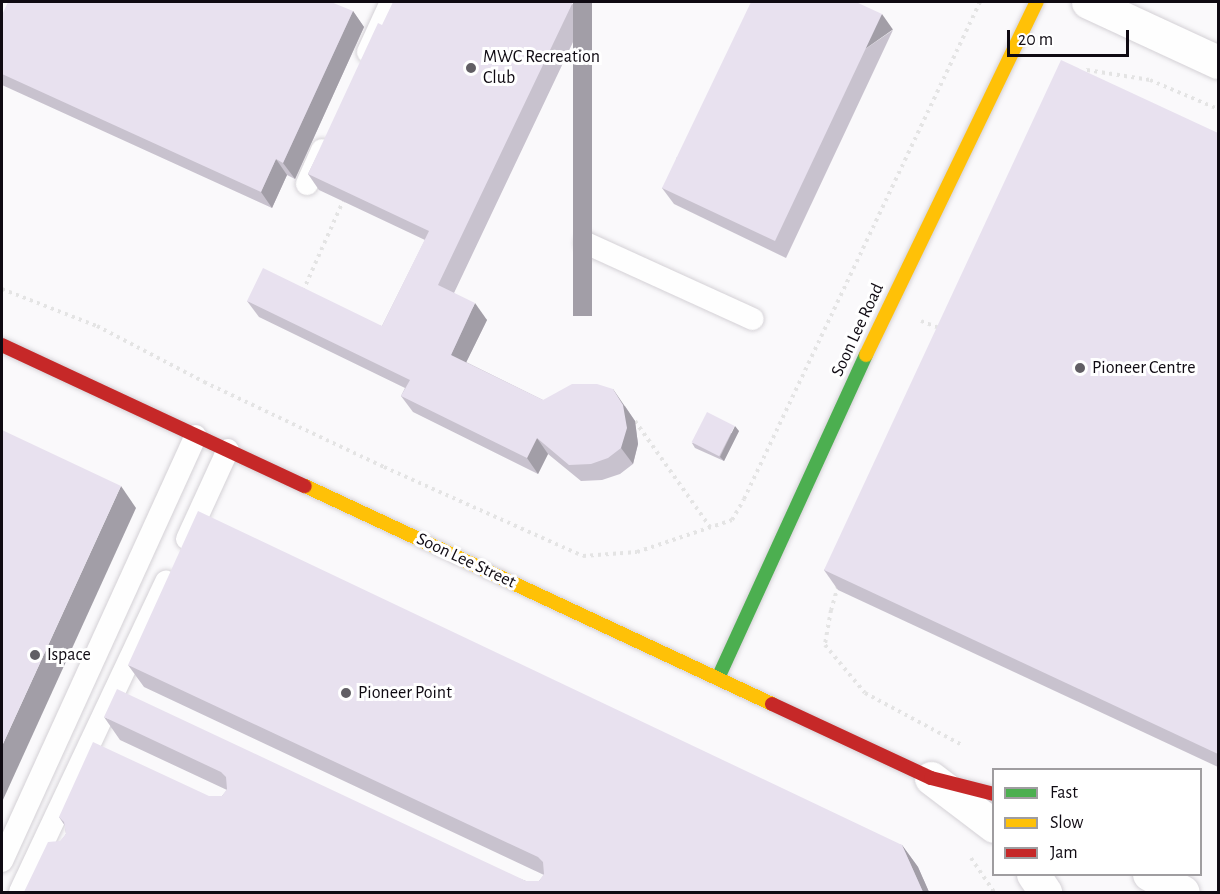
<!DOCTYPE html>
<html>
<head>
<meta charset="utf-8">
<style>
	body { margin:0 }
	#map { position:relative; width:1220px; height:894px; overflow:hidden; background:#faf9fb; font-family:"Alegreya Sans",sans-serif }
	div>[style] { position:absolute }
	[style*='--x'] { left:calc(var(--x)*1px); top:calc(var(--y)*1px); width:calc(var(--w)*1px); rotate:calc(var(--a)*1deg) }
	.path>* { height:4px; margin-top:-2px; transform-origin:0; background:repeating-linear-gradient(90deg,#e4e4e4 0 3px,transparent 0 7.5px) }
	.roads { filter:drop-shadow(0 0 2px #d4d1d6) drop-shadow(0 0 2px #d4d1d6) }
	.lane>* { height:22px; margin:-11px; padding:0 11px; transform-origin:11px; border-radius:11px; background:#fefefe }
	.street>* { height:33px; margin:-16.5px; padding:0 16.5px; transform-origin:16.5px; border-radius:16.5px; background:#fefefe }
	.fast>* { height:14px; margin:-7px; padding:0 7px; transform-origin:7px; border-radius:7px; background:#4caf50 }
	.slow>* { height:14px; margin:-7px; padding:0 7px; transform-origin:7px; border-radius:7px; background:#ffc107 }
	.jam>* { height:14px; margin:-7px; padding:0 7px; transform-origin:7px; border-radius:7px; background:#c62828 }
	.wall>* { inset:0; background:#c8c2ce }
	.shaded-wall>* { inset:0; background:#a29ea7; transform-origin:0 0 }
	.building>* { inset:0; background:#e8e1ef; transform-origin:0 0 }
	.dots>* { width:16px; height:16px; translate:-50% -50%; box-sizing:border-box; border:3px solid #fff; border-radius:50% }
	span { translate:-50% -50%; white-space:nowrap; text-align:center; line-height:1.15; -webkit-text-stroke:6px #fff; paint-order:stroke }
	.poi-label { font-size:18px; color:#0f0a12 }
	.left { translate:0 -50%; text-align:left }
	.street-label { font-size:18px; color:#0f0a12 }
	.frame { position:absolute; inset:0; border:3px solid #0f0a12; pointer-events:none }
	.legend { position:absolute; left:992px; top:768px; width:210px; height:108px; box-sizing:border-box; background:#fff; border:2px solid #9f9da0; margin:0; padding:8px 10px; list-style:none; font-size:18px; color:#0f0a12 }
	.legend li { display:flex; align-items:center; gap:12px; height:30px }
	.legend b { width:30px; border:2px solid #9f9da0 }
	.scale { position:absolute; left:1007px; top:30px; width:122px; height:27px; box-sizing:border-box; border:3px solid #0f0a12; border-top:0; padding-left:8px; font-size:18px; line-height:21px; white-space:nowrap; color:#0f0a12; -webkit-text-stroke:4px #fff; paint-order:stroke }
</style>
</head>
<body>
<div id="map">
	<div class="path">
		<div style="--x:1080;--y:73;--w:8;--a:-23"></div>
		<div style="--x:1087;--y:70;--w:64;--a:9"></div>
		<div style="--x:1150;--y:80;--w:74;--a:23.1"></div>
		<div style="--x:2;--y:289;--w:102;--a:21.3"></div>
		<div style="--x:97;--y:326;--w:121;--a:27.6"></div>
		<div style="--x:204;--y:382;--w:199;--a:25.3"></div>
		<div style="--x:384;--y:467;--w:218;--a:24.1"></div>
		<div style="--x:583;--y:556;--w:54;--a:-4.2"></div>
		<div style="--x:637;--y:552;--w:100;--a:-18.6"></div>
		<div style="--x:732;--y:520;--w:24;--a:-60"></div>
		<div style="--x:744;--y:499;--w:550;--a:-64.6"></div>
		<div style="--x:303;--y:291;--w:98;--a:-66"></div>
		<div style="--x:921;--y:321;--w:22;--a:21"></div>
		<div style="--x:635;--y:421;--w:130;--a:54.7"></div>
		<div style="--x:838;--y:586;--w:25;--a:106"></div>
		<div style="--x:831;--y:610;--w:36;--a:100"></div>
		<div style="--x:825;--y:645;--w:62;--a:50.2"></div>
		<div style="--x:865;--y:693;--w:110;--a:28.2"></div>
		<div style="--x:971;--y:858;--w:41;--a:55.9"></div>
	</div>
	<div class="roads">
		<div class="lane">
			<div style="--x:368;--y:52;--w:55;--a:-65.3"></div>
			<div style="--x:307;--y:184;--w:37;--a:-66"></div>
			<div style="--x:586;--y:243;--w:183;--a:24.5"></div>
			<div style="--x:187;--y:539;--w:98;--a:-65.3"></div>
			<div style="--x:2;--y:861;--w:467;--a:-65.5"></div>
			<div style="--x:20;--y:892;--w:343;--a:-64.8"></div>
		</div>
		<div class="street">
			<div style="--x:1088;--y:2;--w:143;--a:24.8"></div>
			<div style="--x:931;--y:778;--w:79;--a:37.3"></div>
			<div style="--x:1033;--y:874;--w:22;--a:56"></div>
			<div style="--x:1149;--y:874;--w:38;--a:28"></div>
		</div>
		<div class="fast">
			<div style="--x:718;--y:678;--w:355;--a:-65.4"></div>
		</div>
		<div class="slow">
			<div style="--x:866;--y:355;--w:392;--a:-64.2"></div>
			<div style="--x:305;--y:486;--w:515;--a:25.02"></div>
		</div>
		<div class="jam">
			<div style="--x:2;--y:345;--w:334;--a:25"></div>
			<div style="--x:772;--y:704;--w:175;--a:25"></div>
			<div style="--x:931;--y:778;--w:65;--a:14.3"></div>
		</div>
	</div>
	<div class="wall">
		<div style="clip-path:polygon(592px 2px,454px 293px,487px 320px,466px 362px,543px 400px,625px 406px,635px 421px,638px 444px,633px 464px,620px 474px,602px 480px,581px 481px,548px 454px,538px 474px,413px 412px,401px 396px,405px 388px,259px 317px,247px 301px,382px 326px,425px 240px,319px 190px,308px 174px,382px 25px)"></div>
		<div style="clip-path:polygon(353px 11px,364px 27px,295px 179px,287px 175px,272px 208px,2px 85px,2px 15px)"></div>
		<div style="clip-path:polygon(893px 30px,786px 258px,674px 204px,662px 188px)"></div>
		<div style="clip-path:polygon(1218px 133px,1218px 767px,838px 590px,824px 570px)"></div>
		<div style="clip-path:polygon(739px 431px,724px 461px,695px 448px,692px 443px)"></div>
		<div style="clip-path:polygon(128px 665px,902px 845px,918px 867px,929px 892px,24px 892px,66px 834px,65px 826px,59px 817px,209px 796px,222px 796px,227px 790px,120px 740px,104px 717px,526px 881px,539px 881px,544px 875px,144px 687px)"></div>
	</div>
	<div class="shaded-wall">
		<div style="left:573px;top:2px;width:19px;height:314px"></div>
		<div style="clip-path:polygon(353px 11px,364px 27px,295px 179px,283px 163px)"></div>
		<div style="left:882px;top:14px;width:19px;height:251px;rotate:55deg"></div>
		<div style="clip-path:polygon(276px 159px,287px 175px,272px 208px,261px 192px)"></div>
		<div style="clip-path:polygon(475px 303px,487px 320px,462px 371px,451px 355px)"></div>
		<div style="clip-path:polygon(613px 389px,635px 421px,638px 444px,633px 464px,621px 448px)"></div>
		<div style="clip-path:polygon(735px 426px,739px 431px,724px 461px,720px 457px)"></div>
		<div style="clip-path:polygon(537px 438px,548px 454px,538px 474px,527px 458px)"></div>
		<div style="clip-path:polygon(121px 486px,136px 508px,2px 802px,2px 746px)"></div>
		<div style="clip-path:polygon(902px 845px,918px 867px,929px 892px,923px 892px)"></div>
	</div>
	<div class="building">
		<div style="clip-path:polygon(8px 2px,331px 2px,353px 11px,283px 163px,276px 159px,261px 192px,2px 74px,2px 15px)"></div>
		<div style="clip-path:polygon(393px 2px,573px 2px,438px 285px,475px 303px,451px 355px,543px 400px,572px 384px,597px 384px,613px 389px,623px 405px,627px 428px,621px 448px,608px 458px,591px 464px,569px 465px,537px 438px,527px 458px,401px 396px,410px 380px,247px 301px,263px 268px,382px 326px,429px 231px,308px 174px,378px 23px,382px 25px)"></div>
		<div style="clip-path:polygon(751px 2px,856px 2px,882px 14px,775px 241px,662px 188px)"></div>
		<div style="clip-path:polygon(1061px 60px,1218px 133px,1218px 754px,824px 570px)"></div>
		<div style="left:707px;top:412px;width:31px;height:34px;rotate:27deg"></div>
		<div style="clip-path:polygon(2px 430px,121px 486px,2px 746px)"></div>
		<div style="clip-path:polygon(198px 511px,902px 845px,923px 892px,24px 892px,48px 842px,60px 841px,66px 834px,64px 822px,59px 817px,93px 742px,209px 796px,222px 796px,227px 789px,226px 777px,221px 772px,104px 717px,117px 689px,526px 881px,539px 881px,544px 874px,543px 862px,538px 857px,128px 665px)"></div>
	</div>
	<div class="dots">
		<div style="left:471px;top:68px;background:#615e64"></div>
		<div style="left:1080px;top:368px;background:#615e64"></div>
		<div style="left:35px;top:655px;background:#615e64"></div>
		<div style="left:346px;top:693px;background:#615e64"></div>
	</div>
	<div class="poi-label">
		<span class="left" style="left:483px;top:68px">MWC Recreation<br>Club</span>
		<span class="left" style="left:1092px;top:368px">Pioneer Centre</span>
		<span class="left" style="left:47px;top:655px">Ispace</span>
		<span class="left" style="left:358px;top:693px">Pioneer Point</span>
	</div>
	<div class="street-label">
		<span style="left:858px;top:330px;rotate:-65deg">Soon Lee Road</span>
		<span style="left:466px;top:561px;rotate:25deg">Soon Lee Street</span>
	</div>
	<div class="frame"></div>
	<ul class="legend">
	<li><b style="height:8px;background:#4caf50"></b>Fast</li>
	<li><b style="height:8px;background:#ffc107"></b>Slow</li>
	<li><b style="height:8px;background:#c62828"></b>Jam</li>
	</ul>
	<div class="scale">20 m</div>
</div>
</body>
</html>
